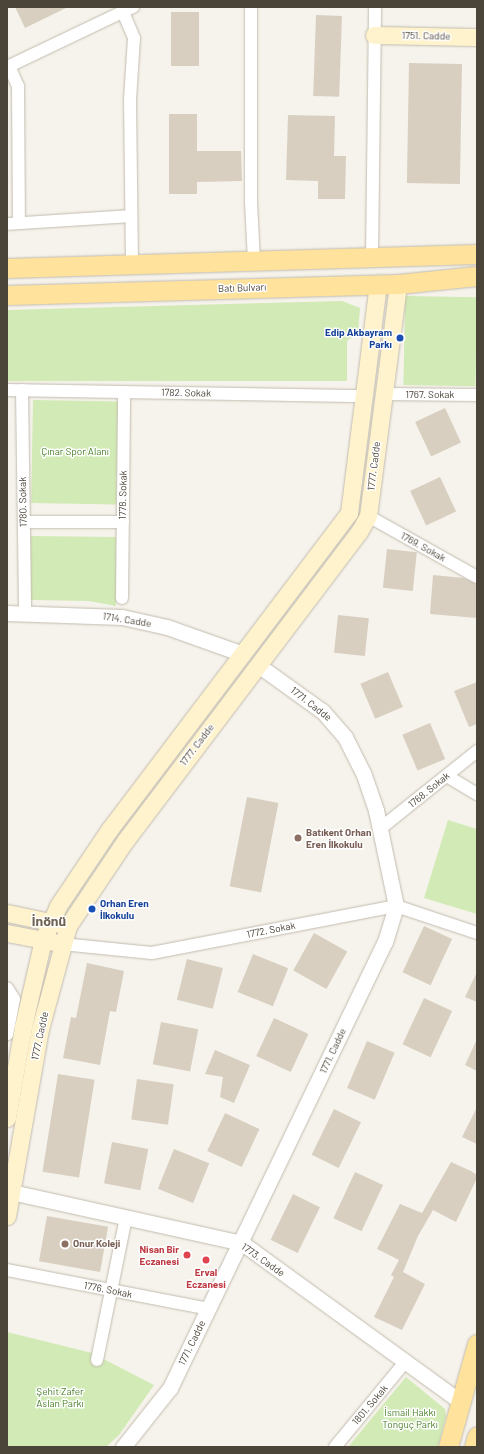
<!DOCTYPE html>
<html>
<head>
<meta charset="utf-8">
<style>
	body { margin:0 }
	#map { position:relative; width:484px; height:1454px; overflow:hidden; background:#f6f3ec; font-family:Barlow,sans-serif }
	div>[style] { position:absolute }
	[style*='--x'] { left:calc(var(--x)*1px); top:calc(var(--y)*1px); width:calc(var(--w)*1px); rotate:calc(var(--a)*1deg) }
	.green>* { inset:0; background:#d2eab5; transform-origin:0 0 }
	.building>* { inset:0; background:#d8cfc1; transform-origin:0 0 }
	.roads { filter:drop-shadow(0 0 1px #c2bbae) drop-shadow(0 0 1px #c2bbae) }
	.minor>* { height:12px; margin:-6px; padding:0 6px; transform-origin:6px; border-radius:6px; background:#fff }
	.tertiary>* { height:15px; margin:-7.5px; padding:0 7.5px; transform-origin:7.5px; border-radius:7.5px; background:#fff }
	.secondary>* { height:17px; margin:-8.5px; padding:0 8.5px; transform-origin:8.5px; border-radius:8.5px; background:#fff3cd }
	.primary>* { height:19px; margin:-9.5px; padding:0 9.5px; transform-origin:9.5px; border-radius:9.5px; background:#ffe39c }
	.dots>* { width:11px; height:11px; translate:-50% -50%; box-sizing:border-box; border:2px solid #fff; border-radius:50% }
	span { translate:-50% -50%; white-space:nowrap; text-align:center; line-height:1.15; -webkit-text-stroke:3px #fff; paint-order:stroke }
	.street-label { font-size:10px; color:#4b4439 }
	.transit-label { font-size:10px; color:#164399; font-weight:700 }
	.right { translate:-100% -50%; text-align:right }
	.left { translate:0 -50%; text-align:left }
	.park-label { font-size:10px; color:#4a7f2a }
	.education-label { font-size:10px; color:#785e54; font-weight:700 }
	.health-label { font-size:10px; color:#be3a42; font-weight:700 }
	.district-label { font-size:14px; color:#6e6250; font-weight:700 }
	.frame { position:absolute; inset:0; border:8px solid #4b4439; pointer-events:none }
</style>
</head>
<body>
<div id="map">
	<div class="green">
		<div style="left:405px;top:296px;width:72px;height:89px;rotate:1deg"></div>
		<div style="clip-path:polygon(342px 301px,360px 308px,358px 333px,347px 341px,347px 381px,7px 381px,7px 310px)"></div>
		<div style="left:33px;top:400px;width:85px;height:103px;rotate:1deg"></div>
		<div style="clip-path:polygon(31px 536px,116px 537px,116px 606px,89px 601px,31px 600px)"></div>
		<div style="clip-path:polygon(448px 820px,477px 829px,477px 914px,424px 898px)"></div>
		<div style="clip-path:polygon(7px 1332px,92px 1353px,154px 1385px,119px 1435px,106px 1447px,7px 1447px)"></div>
		<div style="clip-path:polygon(406px 1377px,445px 1409px,446px 1416px,438px 1447px,348px 1447px)"></div>
	</div>
	<div class="building">
		<div style="clip-path:polygon(15px 7px,68px 7px,25px 28px)"></div>
		<div style="left:171px;top:12px;width:28px;height:54px"></div>
		<div style="left:316px;top:15px;width:26px;height:81px;rotate:2deg"></div>
		<div style="left:409px;top:63px;width:53px;height:120px;rotate:1deg"></div>
		<div style="clip-path:polygon(169px 114px,197px 114px,197px 151px,241px 151px,242px 181px,197px 182px,197px 194px,169px 194px)"></div>
		<div style="clip-path:polygon(288px 115px,335px 116px,334px 156px,346px 156px,345px 199px,318px 199px,318px 181px,286px 180px)"></div>
		<div style="left:445px;top:408px;width:38px;height:33px;rotate:65deg"></div>
		<div style="left:440px;top:477px;width:38px;height:33px;rotate:65deg"></div>
		<div style="left:387px;top:549px;width:30px;height:39px;rotate:6deg"></div>
		<div style="clip-path:polygon(433px 575px,464px 578px,477px 584px,477px 618px,430px 614px)"></div>
		<div style="left:338px;top:615px;width:31px;height:38px;rotate:6deg"></div>
		<div style="left:388px;top:672px;width:38px;height:30px;rotate:67deg"></div>
		<div style="clip-path:polygon(477px 682px,477px 724px,469px 727px,454px 691px)"></div>
		<div style="left:430px;top:723px;width:39px;height:30px;rotate:67deg"></div>
		<div style="left:247px;top:797px;width:32px;height:91px;rotate:11deg"></div>
		<div style="left:424px;top:926px;width:31px;height:51px;rotate:25deg"></div>
		<div style="left:314px;top:933px;width:38px;height:43px;rotate:29deg"></div>
		<div style="left:253px;top:954px;width:38px;height:41px;rotate:22deg"></div>
		<div style="left:187px;top:959px;width:37px;height:42px;rotate:14deg"></div>
		<div style="clip-path:polygon(87px 963px,124px 971px,116px 1012px,110px 1011px,100px 1065px,63px 1058px,71px 1017px,76px 1018px)"></div>
		<div style="clip-path:polygon(477px 972px,477px 1002px,465px 997px)"></div>
		<div style="left:424px;top:998px;width:31px;height:51px;rotate:25deg"></div>
		<div style="left:274px;top:1018px;width:38px;height:42px;rotate:25deg"></div>
		<div style="left:161px;top:1022px;width:38px;height:43px;rotate:11deg"></div>
		<div style="clip-path:polygon(477px 1039px,477px 1071px,465px 1065px)"></div>
		<div style="left:367px;top:1041px;width:30px;height:51px;rotate:23deg"></div>
		<div style="clip-path:polygon(215px 1050px,250px 1065px,234px 1103px,220px 1097px,223px 1077px,205px 1074px)"></div>
		<div style="left:58px;top:1074px;width:37px;height:99px;rotate:9deg"></div>
		<div style="left:137px;top:1079px;width:37px;height:41px;rotate:8deg"></div>
		<div style="clip-path:polygon(477px 1107px,477px 1144px,462px 1137px)"></div>
		<div style="left:334px;top:1109px;width:30px;height:51px;rotate:26deg"></div>
		<div style="left:225px;top:1113px;width:38px;height:42px;rotate:25deg"></div>
		<div style="left:112px;top:1142px;width:37px;height:42px;rotate:11deg"></div>
		<div style="left:174px;top:1149px;width:38px;height:43px;rotate:22deg"></div>
		<div style="clip-path:polygon(451px 1162px,471px 1171px,477px 1175px,477px 1178px,456px 1222px,433px 1210px,418px 1236px,403px 1272px,425px 1284px,402px 1330px,374px 1317px,394px 1277px,391px 1275px,399px 1260px,377px 1249px,400px 1204px,422px 1213px)"></div>
		<div style="left:355px;top:1172px;width:31px;height:51px;rotate:25deg"></div>
		<div style="left:293px;top:1194px;width:30px;height:51px;rotate:26deg"></div>
		<div style="left:47px;top:1216px;width:62px;height:46px;rotate:10deg"></div>
	</div>
	<div class="roads">
		<div class="minor">
			<div style="--x:251;--y:7;--w:195;--a:90"></div>
			<div style="--x:251;--y:202;--w:59;--a:87.1"></div>
			<div style="--x:123;--y:12;--w:28;--a:67"></div>
			<div style="--x:134;--y:38;--w:62;--a:93.7"></div>
			<div style="--x:130;--y:100;--w:164;--a:89.3"></div>
			<div style="--x:9;--y:66;--w:22;--a:66"></div>
			<div style="--x:18;--y:86;--w:137;--a:89.6"></div>
			<div style="--x:7;--y:67;--w:140;--a:-25.5"></div>
			<div style="--x:7;--y:224;--w:123;--a:-3.7"></div>
			<div style="--x:372;--y:257;--w:250;--a:-89.3"></div>
			<div style="--x:7;--y:390;--w:359;--a:1"></div>
			<div style="--x:22;--y:390;--w:223;--a:89.2"></div>
			<div style="--x:384;--y:394;--w:93;--a:0.6"></div>
			<div style="--x:368;--y:516;--w:125;--a:29.2"></div>
			<div style="--x:24;--y:522;--w:99;--a:0"></div>
			<div style="--x:122;--y:598;--w:206;--a:-89.4"></div>
			<div style="--x:447;--y:776;--w:35;--a:31"></div>
			<div style="--x:381;--y:828;--w:123;--a:-38.7"></div>
			<div style="--x:62;--y:944;--w:90;--a:5.7"></div>
			<div style="--x:152;--y:953;--w:248;--a:-10.9"></div>
			<div style="--x:396;--y:906;--w:85;--a:18.4"></div>
			<div style="--x:7;--y:988;--w:13;--a:58"></div>
			<div style="--x:14;--y:999;--w:36;--a:101"></div>
			<div style="--x:7;--y:1270;--w:206;--a:10.9"></div>
			<div style="--x:97;--y:1360;--w:146;--a:-78.5"></div>
			<div style="--x:335;--y:1447;--w:110;--a:-50.5"></div>
		</div>
		<div class="tertiary">
			<div style="--x:7;--y:613;--w:115;--a:2"></div>
			<div style="--x:122;--y:617;--w:46;--a:12.5"></div>
			<div style="--x:167;--y:627;--w:81;--a:19.6"></div>
			<div style="--x:7;--y:1191;--w:241;--a:12.5"></div>
			<div style="--x:242;--y:1243;--w:271;--a:36"></div>
			<div style="--x:123;--y:1447;--w:75;--a:-51.5"></div>
			<div style="--x:170;--y:1388;--w:495;--a:-64.3"></div>
			<div style="--x:385;--y:942;--w:38;--a:-73"></div>
			<div style="--x:396;--y:906;--w:98;--a:-101.8"></div>
			<div style="--x:376;--y:810;--w:39;--a:-109"></div>
			<div style="--x:363;--y:773;--w:40;--a:-116.6"></div>
			<div style="--x:345;--y:737;--w:35;--a:-131"></div>
			<div style="--x:322;--y:711;--w:79;--a:-144.3"></div>
		</div>
		<div class="secondary">
			<div style="--x:374;--y:35;--w:103;--a:1.1"></div>
			<div style="--x:7;--y:913;--w:54;--a:11.7"></div>
			<div style="--x:7;--y:933;--w:48;--a:10.8"></div>
			<div style="--x:7;--y:1118;--w:92;--a:-80"></div>
			<div style="--x:23;--y:1027;--w:89;--a:-77.1"></div>
			<div style="--x:43;--y:940;--w:37;--a:-66"></div>
			<div style="--x:58;--y:906;--w:92;--a:-56.1"></div>
			<div style="--x:109;--y:830;--w:398;--a:-52.9"></div>
			<div style="--x:349;--y:513;--w:231;--a:-82.8"></div>
			<div style="--x:7;--y:1216;--w:190;--a:-80"></div>
			<div style="--x:40;--y:1029;--w:107;--a:-74.8"></div>
			<div style="--x:68;--y:926;--w:102;--a:-56.2"></div>
			<div style="--x:125;--y:841;--w:388;--a:-52.9"></div>
			<div style="--x:359;--y:532;--w:18;--a:-61"></div>
			<div style="--x:368;--y:516;--w:234;--a:-82.6"></div>
		</div>
		<div class="primary">
			<div style="--x:7;--y:268;--w:470;--a:-1.7"></div>
			<div style="--x:7;--y:295;--w:391;--a:-1.6"></div>
			<div style="--x:398;--y:284;--w:79;--a:-5.8"></div>
			<div style="--x:448;--y:1447;--w:107;--a:-74.3"></div>
			<div style="--x:474;--y:1447;--w:11;--a:-75"></div>
		</div>
	</div>
	<div class="dots">
		<div style="left:400px;top:338px;background:#1a4fb4"></div>
		<div style="left:298px;top:838px;background:#8d6e63"></div>
		<div style="left:92px;top:909px;background:#1a4fb4"></div>
		<div style="left:65px;top:1244px;background:#8d6e63"></div>
		<div style="left:187px;top:1255px;background:#e0444e"></div>
		<div style="left:206px;top:1260px;background:#e0444e"></div>
	</div>
	<div class="street-label">
		<span style="left:426px;top:36px;rotate:1deg">1751. Cadde</span>
		<span style="left:242px;top:288px;rotate:-2deg">Batı Bulvarı</span>
		<span style="left:186px;top:393px;rotate:1deg">1782. Sokak</span>
		<span style="left:430px;top:395px">1767. Sokak</span>
		<span style="left:374px;top:466px;rotate:-83deg">1777. Cadde</span>
		<span style="left:123px;top:495px;rotate:-89deg">1778. Sokak</span>
		<span style="left:23px;top:502px;rotate:-91deg">1780. Sokak</span>
		<span style="left:423px;top:547px;rotate:29deg">1769. Sokak</span>
		<span style="left:127px;top:620px;rotate:9deg">1714. Cadde</span>
		<span style="left:311px;top:704px;rotate:38deg">1771. Cadde</span>
		<span style="left:197px;top:745px;rotate:-53deg">1777. Cadde</span>
		<span style="left:429px;top:790px;rotate:-39deg">1768. Sokak</span>
		<span style="left:271px;top:930px;rotate:-11deg">1772. Sokak</span>
		<span style="left:40px;top:1036px;rotate:-78deg">1777. Cadde</span>
		<span style="left:333px;top:1051px;rotate:-65deg">1771. Cadde</span>
		<span style="left:263px;top:1260px;rotate:35deg">1773. Cadde</span>
		<span style="left:108px;top:1290px;rotate:11deg">1776. Sokak</span>
		<span style="left:192px;top:1343px;rotate:-64deg">1771. Cadde</span>
		<span style="left:370px;top:1405px;rotate:-50deg">1801. Sokak</span>
	</div>
	<div class="transit-label">
		<span class="right" style="left:392px;top:338px">Edip Akbayram<br>Parkı</span>
		<span class="left" style="left:100px;top:909px">Orhan Eren<br>İlkokulu</span>
	</div>
	<div class="park-label">
		<span style="left:75px;top:452px">Çınar Spor Alanı</span>
		<span style="left:60px;top:1397px">Şehit Zafer<br>Aslan Parkı</span>
		<span style="left:410px;top:1418px">İsmail Hakkı<br>Tonguç Parkı</span>
	</div>
	<div class="education-label">
		<span class="left" style="left:306px;top:838px">Batıkent Orhan<br>Eren İlkokulu</span>
		<span class="left" style="left:73px;top:1244px">Onur Koleji</span>
	</div>
	<div class="health-label">
		<span class="right" style="left:179px;top:1255px">Nisan Bir<br>Eczanesi</span>
		<span style="left:206px;top:1278px">Erval<br>Eczanesi</span>
	</div>
	<div class="district-label">
		<span style="left:49px;top:921px">İnönü</span>
	</div>
	<div class="frame"></div>
</div>
</body>
</html>
